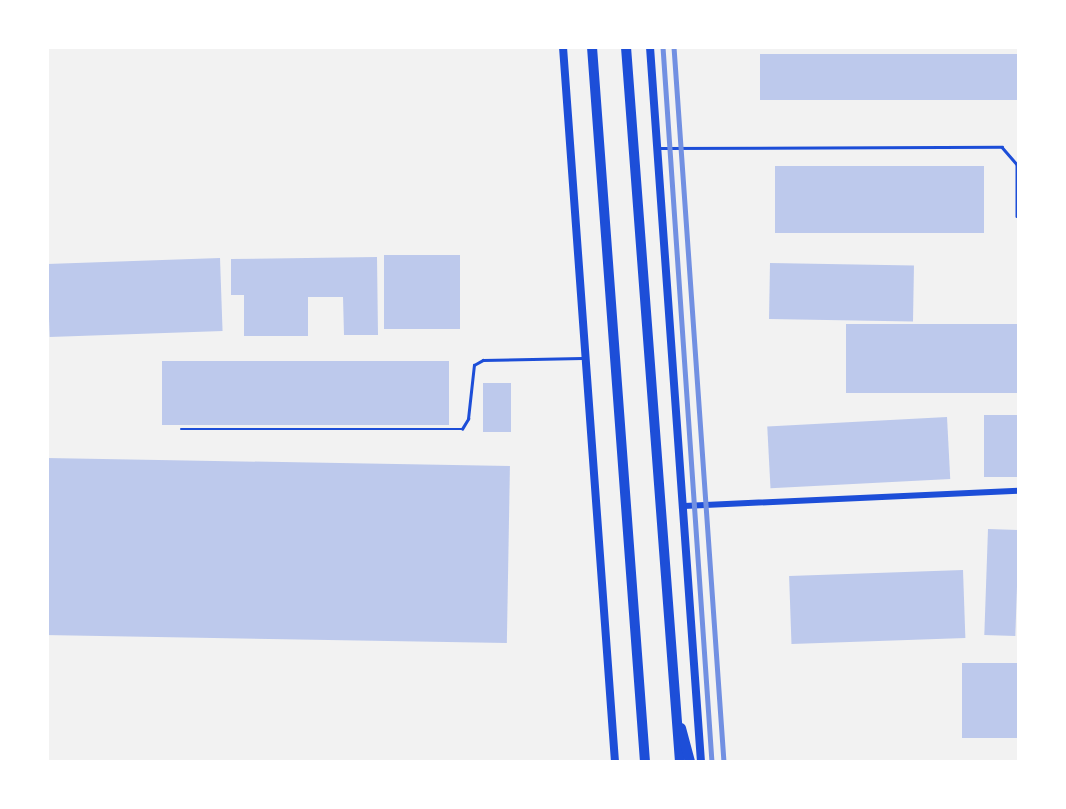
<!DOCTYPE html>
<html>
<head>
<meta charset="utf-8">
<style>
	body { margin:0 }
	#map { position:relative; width:1066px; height:809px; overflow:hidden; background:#f2f2f2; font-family:"Roboto Serif",serif }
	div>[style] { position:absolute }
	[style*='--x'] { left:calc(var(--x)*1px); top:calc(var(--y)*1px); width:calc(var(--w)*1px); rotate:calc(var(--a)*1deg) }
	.building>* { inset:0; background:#bdc9ec; transform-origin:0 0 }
	.service>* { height:2.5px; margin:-1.25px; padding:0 1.25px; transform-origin:1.25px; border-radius:1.25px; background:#1d4ed8 }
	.minor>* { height:6px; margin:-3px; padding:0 3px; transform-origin:3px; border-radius:3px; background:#1d4ed8 }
	.secondary>* { height:8px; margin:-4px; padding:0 4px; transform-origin:4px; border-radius:4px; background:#1d4ed8 }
	.trunk>* { height:10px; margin:-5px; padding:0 5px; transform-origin:5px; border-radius:5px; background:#1d4ed8 }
	.rail>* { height:4.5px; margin:-2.25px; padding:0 2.25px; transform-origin:2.25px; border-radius:2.25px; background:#7290e2 }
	span { translate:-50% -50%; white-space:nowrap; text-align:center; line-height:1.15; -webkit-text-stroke:7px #fff; paint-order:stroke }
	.frame { position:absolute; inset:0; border:49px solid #fff; pointer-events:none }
</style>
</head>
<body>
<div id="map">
	<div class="building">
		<div style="left:760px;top:54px;width:259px;height:46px"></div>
		<div style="left:775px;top:166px;width:209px;height:67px"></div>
		<div style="left:384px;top:255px;width:76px;height:74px"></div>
		<div style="clip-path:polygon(377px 257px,378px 335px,344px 335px,343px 297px,308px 297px,308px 336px,244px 336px,244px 295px,231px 295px,231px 259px)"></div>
		<div style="left:220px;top:258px;width:73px;height:173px;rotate:88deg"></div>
		<div style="left:770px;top:263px;width:144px;height:56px;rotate:1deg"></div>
		<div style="left:1019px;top:324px;width:69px;height:173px;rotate:90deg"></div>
		<div style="left:162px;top:361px;width:287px;height:64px"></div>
		<div style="left:511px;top:383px;width:49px;height:28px;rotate:90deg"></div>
		<div style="left:1019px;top:415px;width:62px;height:35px;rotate:90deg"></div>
		<div style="left:947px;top:417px;width:62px;height:180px;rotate:87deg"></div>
		<div style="left:47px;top:458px;width:463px;height:177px;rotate:1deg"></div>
		<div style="left:988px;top:529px;width:31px;height:106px;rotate:2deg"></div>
		<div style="left:963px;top:570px;width:68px;height:174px;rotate:88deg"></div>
		<div style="left:1019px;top:663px;width:75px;height:57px;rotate:90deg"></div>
	</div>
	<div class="service">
		<div style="--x:661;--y:148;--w:341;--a:-0.2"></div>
		<div style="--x:1002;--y:147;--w:23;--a:49"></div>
		<div style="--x:1017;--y:164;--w:52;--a:90"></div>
		<div style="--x:181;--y:429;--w:281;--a:0"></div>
		<div style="--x:462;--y:429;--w:12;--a:-59"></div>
		<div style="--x:468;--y:419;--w:54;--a:-83.7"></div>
		<div style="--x:474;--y:365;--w:10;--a:-29"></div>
		<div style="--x:483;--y:360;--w:99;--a:-1.2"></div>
	</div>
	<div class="minor">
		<div style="--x:684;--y:506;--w:335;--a:-2.6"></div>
	</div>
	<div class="secondary">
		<div style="--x:563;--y:47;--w:717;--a:85.84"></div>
		<div style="--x:650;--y:47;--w:717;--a:85.92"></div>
	</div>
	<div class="trunk">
		<div style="--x:592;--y:47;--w:717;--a:85.76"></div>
		<div style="--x:626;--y:47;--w:717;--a:85.68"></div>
		<div style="--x:681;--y:728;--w:35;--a:75"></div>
	</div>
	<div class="rail">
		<div style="--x:663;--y:47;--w:717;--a:86.08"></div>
		<div style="--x:674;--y:47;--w:717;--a:86"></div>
	</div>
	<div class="frame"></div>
</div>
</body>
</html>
